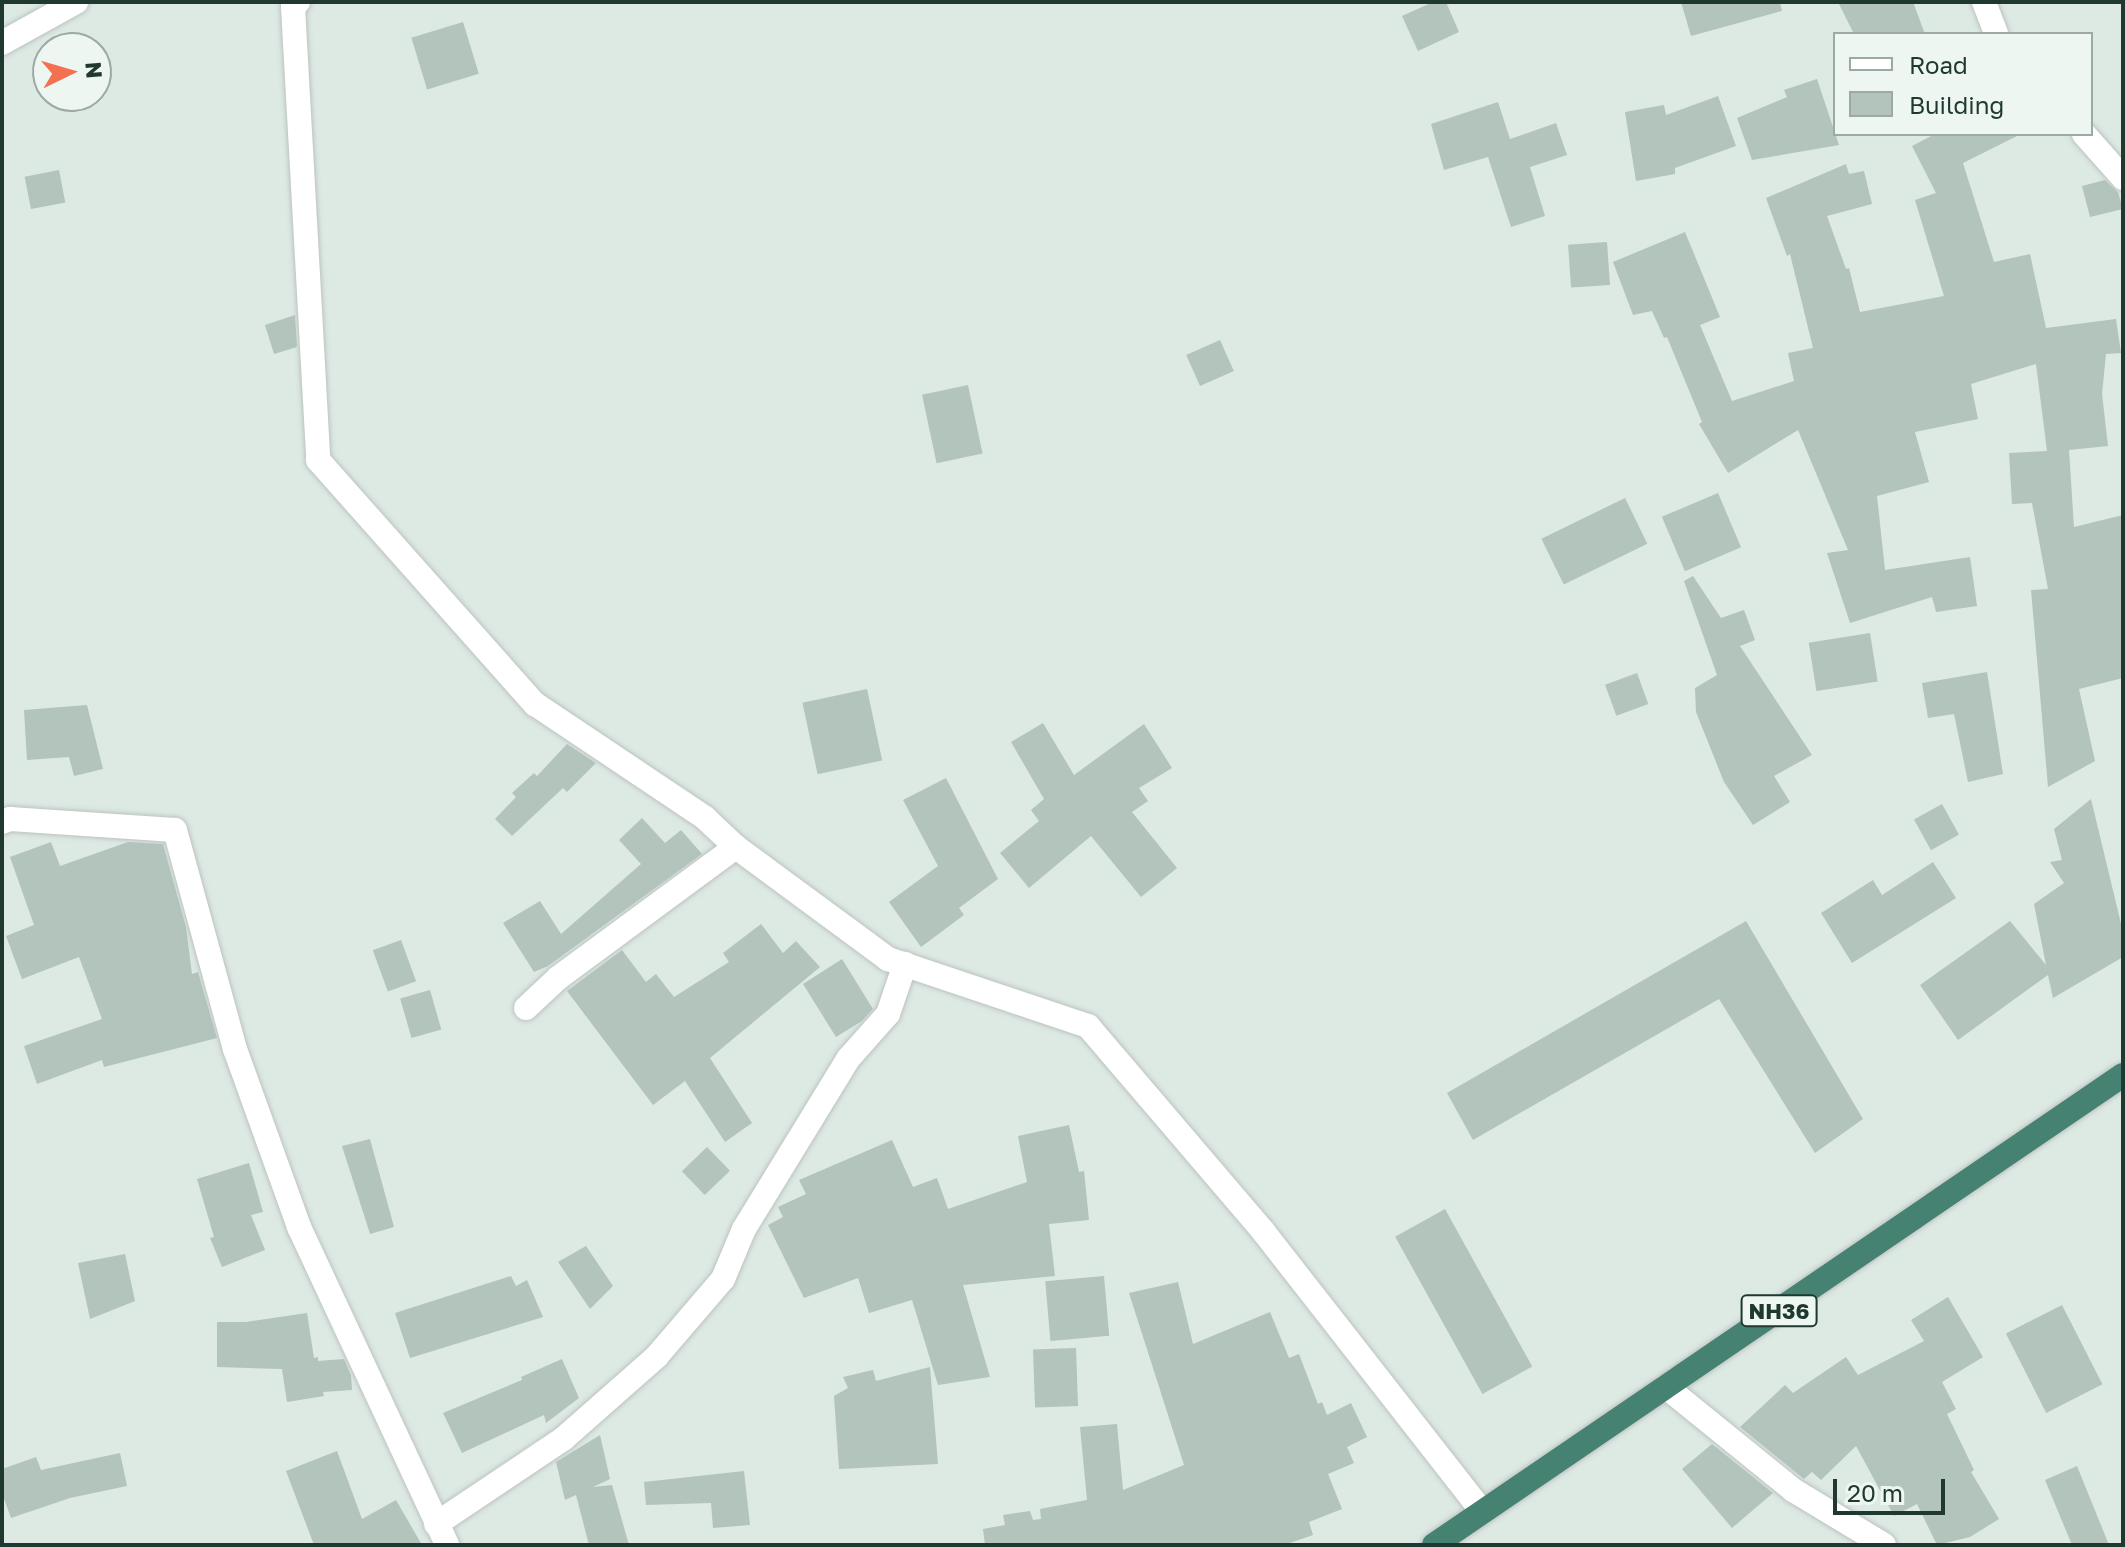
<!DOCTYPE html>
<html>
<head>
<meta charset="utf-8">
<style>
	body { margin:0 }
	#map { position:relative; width:2125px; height:1547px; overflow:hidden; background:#dde9e3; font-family:"Golos Text",sans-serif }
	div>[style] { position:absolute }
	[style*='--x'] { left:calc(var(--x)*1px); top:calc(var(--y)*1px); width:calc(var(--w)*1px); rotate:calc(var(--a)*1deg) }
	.building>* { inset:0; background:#b2c4bc; transform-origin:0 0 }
	.roads { filter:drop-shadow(0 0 2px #bcc3c1) drop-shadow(0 0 2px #bcc3c1) }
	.minor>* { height:24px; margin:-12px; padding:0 12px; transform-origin:12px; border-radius:12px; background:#fff }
	.trunk>* { height:24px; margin:-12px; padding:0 12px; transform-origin:12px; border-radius:12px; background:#468271 }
	span { translate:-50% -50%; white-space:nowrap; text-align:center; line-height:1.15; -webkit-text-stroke:8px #edf6f1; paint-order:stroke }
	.shield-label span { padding:2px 6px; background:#edf6f1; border:2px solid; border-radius:6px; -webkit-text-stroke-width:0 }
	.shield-label { font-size:22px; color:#1f3830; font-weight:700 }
	.frame { position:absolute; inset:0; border:4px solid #1f3830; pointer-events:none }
	.legend { position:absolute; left:1833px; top:32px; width:260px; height:104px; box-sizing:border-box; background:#edf6f1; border:2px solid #9baaa4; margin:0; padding:10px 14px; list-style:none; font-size:24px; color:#1f3830 }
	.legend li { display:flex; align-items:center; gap:16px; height:40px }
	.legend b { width:40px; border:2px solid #9baaa4 }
	.north { position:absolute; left:32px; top:32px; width:80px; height:80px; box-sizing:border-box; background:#edf6f1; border:2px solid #9baaa4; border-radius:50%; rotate:85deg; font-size:22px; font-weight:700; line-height:32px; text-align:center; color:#1f3830 }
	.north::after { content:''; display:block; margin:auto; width:28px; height:36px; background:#f37151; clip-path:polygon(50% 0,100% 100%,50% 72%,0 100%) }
	.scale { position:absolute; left:1833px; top:1479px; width:112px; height:36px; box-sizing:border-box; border:4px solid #1f3830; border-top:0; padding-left:10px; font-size:24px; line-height:28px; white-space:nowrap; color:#1f3830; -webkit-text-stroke:6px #edf6f1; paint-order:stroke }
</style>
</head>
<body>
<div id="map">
	<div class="building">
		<div style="clip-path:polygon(1433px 2px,1446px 2px,1459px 32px,1418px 51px,1402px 16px)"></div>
		<div style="clip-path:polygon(1681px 2px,1780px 2px,1782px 11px,1691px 36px)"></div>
		<div style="clip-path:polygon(1838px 2px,1913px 2px,1925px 34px,1854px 34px)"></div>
		<div style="left:463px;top:22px;width:54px;height:54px;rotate:73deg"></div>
		<div style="clip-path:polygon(1817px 79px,1839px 145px,1752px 160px,1737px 118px,1787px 97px,1784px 90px)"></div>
		<div style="clip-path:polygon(1718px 96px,1736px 146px,1675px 168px,1675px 174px,1636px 181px,1625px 112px,1664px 105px,1666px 115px)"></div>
		<div style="clip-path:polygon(1498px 102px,1510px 139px,1556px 123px,1567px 155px,1530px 167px,1545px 216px,1511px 227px,1488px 157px,1444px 170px,1431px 124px)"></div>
		<div style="clip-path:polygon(1935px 134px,2021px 134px,1963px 163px,1994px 262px,2030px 254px,2046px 328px,2116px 319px,2121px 353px,2106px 354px,2102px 394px,2108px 446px,2069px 450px,2074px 527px,2123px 515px,2123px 678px,2079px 689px,2095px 761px,2048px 787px,2031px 590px,2048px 589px,2032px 503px,2012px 504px,2009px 453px,2047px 451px,2036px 364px,1971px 384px,1978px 419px,1915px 432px,1929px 482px,1877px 496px,1885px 570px,1970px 557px,1977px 606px,1936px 612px,1932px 597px,1850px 623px,1827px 553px,1848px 550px,1798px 430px,1728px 473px,1699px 424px,1702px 422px,1667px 337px,1664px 338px,1652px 311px,1633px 315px,1613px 262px,1685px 232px,1720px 317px,1700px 325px,1732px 401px,1794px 381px,1788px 353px,1813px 348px,1790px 254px,1787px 256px,1766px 198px,1846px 164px,1849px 174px,1864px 171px,1872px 204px,1827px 216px,1846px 269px,1849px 268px,1860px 312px,1944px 296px,1915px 200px,1936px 193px,1912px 146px)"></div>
		<div style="left:59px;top:170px;width:33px;height:35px;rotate:79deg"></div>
		<div style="clip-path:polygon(2105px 180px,2118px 192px,2123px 209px,2090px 217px,2082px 186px)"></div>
		<div style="left:1607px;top:242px;width:43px;height:39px;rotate:86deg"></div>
		<div style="clip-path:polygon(295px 315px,297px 347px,274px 354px,265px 325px)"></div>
		<div style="left:1220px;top:340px;width:34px;height:37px;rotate:66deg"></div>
		<div style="left:968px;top:385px;width:70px;height:47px;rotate:78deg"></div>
		<div style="left:1718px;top:493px;width:59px;height:61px;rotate:67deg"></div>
		<div style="left:1625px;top:498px;width:51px;height:93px;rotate:64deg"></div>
		<div style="clip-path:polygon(1693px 576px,1721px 618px,1744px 610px,1755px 640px,1740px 646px,1812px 755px,1774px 776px,1790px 802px,1753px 825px,1724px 782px,1696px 712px,1695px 688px,1717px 675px,1684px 581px)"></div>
		<div style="left:1870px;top:633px;width:49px;height:62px;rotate:81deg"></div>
		<div style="clip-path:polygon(1987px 672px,2003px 774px,1968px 782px,1954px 714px,1928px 718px,1922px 683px)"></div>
		<div style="left:1637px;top:673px;width:33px;height:34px;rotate:70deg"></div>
		<div style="left:867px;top:689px;width:73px;height:66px;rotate:78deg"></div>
		<div style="clip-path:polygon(87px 705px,103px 769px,74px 776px,69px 757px,27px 760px,24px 710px)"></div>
		<div style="clip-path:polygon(1043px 723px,1074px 775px,1144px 724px,1172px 768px,1139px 788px,1148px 801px,1132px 812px,1177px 868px,1141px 897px,1091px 836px,1029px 888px,1000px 853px,1039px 821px,1031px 810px,1044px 799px,1011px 742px)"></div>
		<div style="clip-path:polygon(567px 744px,596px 763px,567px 792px,563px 788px,512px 836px,495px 819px,516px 797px,512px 793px,534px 773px,537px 776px)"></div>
		<div style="clip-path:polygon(946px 778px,998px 879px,959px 908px,964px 915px,921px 947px,889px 902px,938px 866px,903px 800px)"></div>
		<div style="clip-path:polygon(2091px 799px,2123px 932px,2123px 957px,2053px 998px,2048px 975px,1958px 1040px,1920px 985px,2010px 921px,2046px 965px,2034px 904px,2064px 883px,2050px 862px,2062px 860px,2054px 829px)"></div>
		<div style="left:1942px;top:804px;width:35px;height:32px;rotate:61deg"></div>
		<div style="clip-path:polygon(642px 818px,665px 843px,681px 830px,702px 854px,548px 966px,534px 972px,503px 923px,540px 901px,561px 934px,641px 864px,619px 840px)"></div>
		<div style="clip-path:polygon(51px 842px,60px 866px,128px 842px,163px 844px,186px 927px,192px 974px,198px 972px,217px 1038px,104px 1067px,102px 1060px,37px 1084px,24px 1046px,102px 1019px,79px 957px,22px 979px,6px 936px,34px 925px,10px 857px)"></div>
		<div style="clip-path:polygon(1933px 862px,1956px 898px,1852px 963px,1821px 913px,1873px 880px,1882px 895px)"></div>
		<div style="clip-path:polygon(1746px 921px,1863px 1119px,1815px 1153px,1719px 999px,1473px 1140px,1447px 1093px)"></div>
		<div style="clip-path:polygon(761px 924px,783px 953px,796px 941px,820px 967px,710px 1058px,752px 1123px,725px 1142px,685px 1081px,653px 1105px,567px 991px,622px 950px,646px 982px,656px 974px,674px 997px,729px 962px,723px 953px)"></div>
		<div style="left:401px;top:940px;width:44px;height:30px;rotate:70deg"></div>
		<div style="clip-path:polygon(842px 959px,873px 1009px,862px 1021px,836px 1037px,803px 984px)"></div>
		<div style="left:430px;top:990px;width:41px;height:31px;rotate:74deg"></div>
		<div style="clip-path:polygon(1069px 1125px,1079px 1172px,1084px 1171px,1089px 1220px,1049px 1224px,1055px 1276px,963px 1285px,990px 1377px,938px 1385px,912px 1300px,869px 1313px,858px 1278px,804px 1298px,768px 1225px,783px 1217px,778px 1207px,806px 1194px,799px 1180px,892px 1140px,913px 1187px,937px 1178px,948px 1209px,1027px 1182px,1018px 1136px)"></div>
		<div style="clip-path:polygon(370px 1139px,394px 1227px,370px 1234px,342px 1146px)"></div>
		<div style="left:707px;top:1147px;width:33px;height:35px;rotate:46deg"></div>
		<div style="clip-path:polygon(249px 1163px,263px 1212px,251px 1215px,265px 1250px,222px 1267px,210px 1238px,214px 1237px,197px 1179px)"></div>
		<div style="left:1445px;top:1209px;width:180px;height:57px;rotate:61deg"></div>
		<div style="clip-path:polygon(586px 1246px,613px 1286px,590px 1309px,558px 1262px)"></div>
		<div style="clip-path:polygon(125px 1254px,135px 1301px,90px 1319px,78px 1263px)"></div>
		<div style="clip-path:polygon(511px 1276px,516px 1286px,527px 1280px,543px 1317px,410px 1358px,395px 1313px)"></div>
		<div style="left:1104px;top:1276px;width:60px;height:59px;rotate:85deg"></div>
		<div style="clip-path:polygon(1178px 1282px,1193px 1344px,1270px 1312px,1289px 1358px,1299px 1354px,1318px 1404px,1322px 1402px,1327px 1415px,1351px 1403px,1367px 1437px,1347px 1447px,1354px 1463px,1328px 1474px,1342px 1509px,1309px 1522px,1313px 1535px,1284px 1545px,985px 1545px,983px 1529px,1005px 1525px,1003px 1515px,1030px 1511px,1033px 1520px,1041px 1519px,1040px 1509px,1087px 1500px,1080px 1427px,1117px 1424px,1123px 1490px,1184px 1465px,1129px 1293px)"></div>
		<div style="clip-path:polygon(1948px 1297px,1983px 1357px,1942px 1382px,1956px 1409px,1947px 1414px,1974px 1470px,1971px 1472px,1999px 1519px,1970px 1537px,1937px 1545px,1917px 1504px,1894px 1516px,1856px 1446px,1821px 1480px,1812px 1472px,1804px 1479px,1740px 1427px,1785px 1385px,1793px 1393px,1846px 1357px,1858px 1375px,1924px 1341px,1911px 1320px)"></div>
		<div style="left:2062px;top:1305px;width:89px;height:63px;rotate:63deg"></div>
		<div style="clip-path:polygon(307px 1313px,314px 1358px,318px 1357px,318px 1361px,344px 1359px,351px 1375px,352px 1390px,323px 1392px,324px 1396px,287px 1402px,282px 1369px,217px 1367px,217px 1322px,246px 1322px)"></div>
		<div style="left:1076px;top:1348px;width:58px;height:43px;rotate:88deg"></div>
		<div style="clip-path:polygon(562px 1359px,579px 1398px,546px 1423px,544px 1415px,462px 1453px,443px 1413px,522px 1380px,521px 1377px)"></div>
		<div style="clip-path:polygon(930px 1367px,938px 1464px,839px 1469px,834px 1396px,848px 1388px,843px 1377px,873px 1370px,876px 1381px)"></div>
		<div style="clip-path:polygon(600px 1435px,610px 1479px,593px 1487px,612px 1485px,629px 1545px,589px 1545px,576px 1495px,565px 1500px,556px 1462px)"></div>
		<div style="clip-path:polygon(1712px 1444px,1773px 1493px,1732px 1528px,1682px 1469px)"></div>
		<div style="clip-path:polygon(337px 1451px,362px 1519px,396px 1500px,422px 1545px,314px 1545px,286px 1471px)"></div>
		<div style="clip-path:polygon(120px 1453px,127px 1486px,70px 1498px,11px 1518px,2px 1493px,2px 1469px,36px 1457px,41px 1470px)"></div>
		<div style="clip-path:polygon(2077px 1466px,2109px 1545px,2072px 1545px,2045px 1480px)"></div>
		<div style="clip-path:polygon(744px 1471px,750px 1525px,713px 1528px,711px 1503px,646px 1505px,644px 1482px)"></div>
	</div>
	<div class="roads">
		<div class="minor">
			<div style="--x:298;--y:2;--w:7;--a:135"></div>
			<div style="--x:293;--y:7;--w:454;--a:86.8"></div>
			<div style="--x:318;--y:460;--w:327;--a:48.4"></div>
			<div style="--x:535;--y:704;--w:205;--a:33.8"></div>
			<div style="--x:705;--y:818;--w:42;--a:43.1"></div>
			<div style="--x:736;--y:847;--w:189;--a:36.4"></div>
			<div style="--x:888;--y:959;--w:211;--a:18.5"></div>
			<div style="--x:1088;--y:1026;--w:270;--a:49.5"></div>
			<div style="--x:1263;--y:1231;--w:355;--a:52"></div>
			<div style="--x:1984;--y:2;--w:34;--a:69"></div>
			<div style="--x:2;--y:43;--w:85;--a:-29"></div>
			<div style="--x:2084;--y:134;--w:59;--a:48.4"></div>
			<div style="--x:2;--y:822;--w:9;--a:-21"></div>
			<div style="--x:10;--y:819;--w:165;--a:3.8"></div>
			<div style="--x:175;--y:830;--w:227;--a:74.7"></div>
			<div style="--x:235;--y:1049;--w:189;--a:70.2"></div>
			<div style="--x:299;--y:1227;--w:351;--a:65"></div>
			<div style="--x:526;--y:1008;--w:44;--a:-43.2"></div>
			<div style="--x:558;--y:978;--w:221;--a:-36.4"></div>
			<div style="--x:1666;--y:1387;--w:164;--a:39"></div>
			<div style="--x:1793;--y:1490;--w:106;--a:31.1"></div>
			<div style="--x:436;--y:1524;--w:153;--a:-33.8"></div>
			<div style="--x:563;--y:1439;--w:125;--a:-41.4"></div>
			<div style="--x:657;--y:1356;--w:101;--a:-49.4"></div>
			<div style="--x:723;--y:1279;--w:54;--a:-67.2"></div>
			<div style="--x:744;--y:1229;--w:199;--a:-58.5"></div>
			<div style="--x:848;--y:1059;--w:60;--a:-48.4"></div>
			<div style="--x:888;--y:1014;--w:53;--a:-71.2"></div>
		</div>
		<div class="trunk">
			<div style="--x:1434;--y:1545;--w:834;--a:-34.3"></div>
		</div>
	</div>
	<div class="shield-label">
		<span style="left:1779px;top:1311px">NH36</span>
	</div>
	<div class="frame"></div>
	<ul class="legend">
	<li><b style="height:10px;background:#fff"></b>Road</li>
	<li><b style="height:22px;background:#b2c4bc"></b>Building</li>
	</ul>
	<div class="north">N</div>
	<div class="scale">20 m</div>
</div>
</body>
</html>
